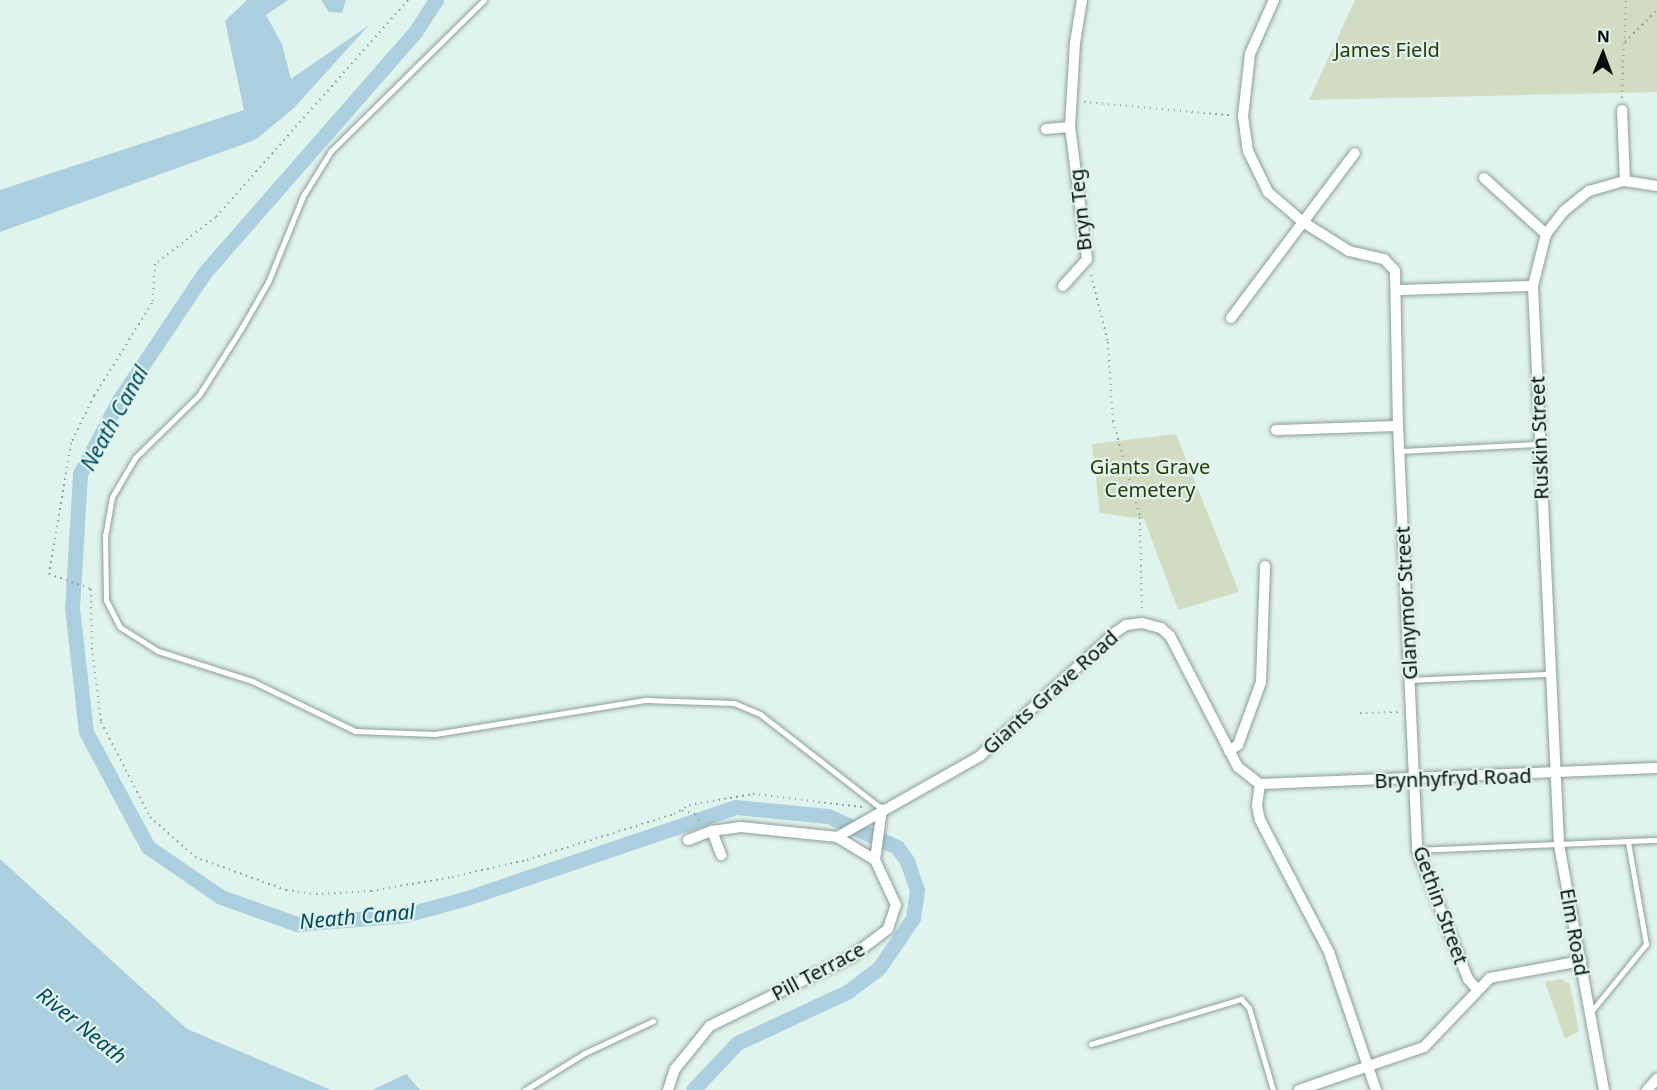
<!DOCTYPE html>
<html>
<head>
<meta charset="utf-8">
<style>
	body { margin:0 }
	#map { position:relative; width:1657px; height:1090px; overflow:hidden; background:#e0f3ed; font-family:"Noto Sans",sans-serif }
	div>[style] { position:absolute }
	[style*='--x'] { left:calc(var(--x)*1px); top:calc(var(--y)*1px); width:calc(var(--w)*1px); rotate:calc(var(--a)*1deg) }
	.green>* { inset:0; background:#d1dcc2 }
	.water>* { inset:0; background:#accfdf }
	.canal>* { height:15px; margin:-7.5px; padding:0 7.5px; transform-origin:7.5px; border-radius:7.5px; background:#accfdf }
	.path>* { height:2px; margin-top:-1px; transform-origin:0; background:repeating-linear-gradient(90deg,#909e99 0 1.5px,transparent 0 6px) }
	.roads { filter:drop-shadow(0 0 2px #8d9e99) drop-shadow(0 0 2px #8d9e99) }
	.lane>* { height:5px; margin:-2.5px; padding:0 2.5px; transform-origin:2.5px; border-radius:2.5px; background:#fff }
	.street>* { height:10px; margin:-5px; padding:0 5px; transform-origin:5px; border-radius:5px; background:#fff }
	span { translate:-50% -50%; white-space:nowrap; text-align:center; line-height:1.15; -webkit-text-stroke:4.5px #e0f3ed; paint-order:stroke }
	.park-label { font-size:20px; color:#2a3a09 }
	.street-label { font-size:20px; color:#070d0b }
	.water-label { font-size:21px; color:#00495f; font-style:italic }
	.north { position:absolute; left:1573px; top:24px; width:60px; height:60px; -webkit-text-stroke:4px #e0f3ed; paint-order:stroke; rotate:1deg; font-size:16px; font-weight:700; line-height:24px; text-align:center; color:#070d0b }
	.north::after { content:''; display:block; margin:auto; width:21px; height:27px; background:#070d0b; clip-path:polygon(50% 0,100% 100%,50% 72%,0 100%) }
</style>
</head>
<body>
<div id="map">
	<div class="green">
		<div style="clip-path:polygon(1355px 0,1657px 0,1657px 92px,1309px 100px)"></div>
		<div style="clip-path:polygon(1176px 434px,1239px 592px,1178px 610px,1144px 519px,1100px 513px,1092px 444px)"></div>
		<div style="clip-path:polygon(1562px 979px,1570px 984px,1579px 1031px,1565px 1039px,1545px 982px)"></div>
	</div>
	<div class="water">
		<div style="clip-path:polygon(247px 0,288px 0,266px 15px,282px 44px,291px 79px,369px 25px,293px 109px,255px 140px,0 232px,0 190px,244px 110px,225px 21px)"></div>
		<div style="clip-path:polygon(321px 0,346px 0,342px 13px,329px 12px)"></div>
		<div style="clip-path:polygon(0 859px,187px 1029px,331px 1090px,0 1090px)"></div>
		<div style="clip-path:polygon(406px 1074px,420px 1090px,372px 1090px)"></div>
	</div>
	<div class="canal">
		<div style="--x:436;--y:0;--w:37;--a:123"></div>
		<div style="--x:416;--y:31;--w:320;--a:131.2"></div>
		<div style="--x:205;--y:272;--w:154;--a:123.9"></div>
		<div style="--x:119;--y:400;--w:84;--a:117.8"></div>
		<div style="--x:80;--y:474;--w:133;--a:93.4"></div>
		<div style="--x:72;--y:607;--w:126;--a:83.6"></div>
		<div style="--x:86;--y:732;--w:131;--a:61.7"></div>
		<div style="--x:148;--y:847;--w:88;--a:34.4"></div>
		<div style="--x:221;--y:897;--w:81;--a:19.6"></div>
		<div style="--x:297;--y:924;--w:108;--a:-4.8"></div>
		<div style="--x:405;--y:915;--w:64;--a:-15.3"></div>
		<div style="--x:467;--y:898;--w:284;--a:-18.7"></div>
		<div style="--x:736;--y:807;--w:92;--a:5.6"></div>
		<div style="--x:828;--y:816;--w:76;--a:24.2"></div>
		<div style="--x:897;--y:847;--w:17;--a:54"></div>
		<div style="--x:907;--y:861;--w:31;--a:71"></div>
		<div style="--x:917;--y:890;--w:28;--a:98"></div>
		<div style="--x:913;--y:918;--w:60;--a:124.2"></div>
		<div style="--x:879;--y:968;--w:38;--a:143"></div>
		<div style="--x:849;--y:991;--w:123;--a:155.1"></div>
		<div style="--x:737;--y:1043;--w:64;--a:133.1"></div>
	</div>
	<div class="path">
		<div style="--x:408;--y:0;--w:290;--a:131.5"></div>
		<div style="--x:216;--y:217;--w:77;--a:142.4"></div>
		<div style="--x:155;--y:264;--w:39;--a:94"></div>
		<div style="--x:152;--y:303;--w:110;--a:121.9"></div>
		<div style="--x:94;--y:396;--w:52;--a:116.1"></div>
		<div style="--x:71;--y:443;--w:133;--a:99.5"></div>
		<div style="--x:49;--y:574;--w:45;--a:19.7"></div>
		<div style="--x:91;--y:589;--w:59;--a:89"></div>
		<div style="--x:92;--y:648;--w:75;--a:83.1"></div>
		<div style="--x:101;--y:722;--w:107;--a:62.7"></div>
		<div style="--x:150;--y:817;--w:60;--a:41.6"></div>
		<div style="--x:195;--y:857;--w:97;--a:19.9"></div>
		<div style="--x:286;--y:890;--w:30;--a:8"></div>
		<div style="--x:316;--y:894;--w:55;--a:-3.1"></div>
		<div style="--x:371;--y:891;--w:82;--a:-9.8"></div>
		<div style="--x:452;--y:877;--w:77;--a:-12.8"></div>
		<div style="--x:527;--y:860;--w:154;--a:-17.4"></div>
		<div style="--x:674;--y:814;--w:17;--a:-31"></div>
		<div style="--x:689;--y:805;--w:65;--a:-9.8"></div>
		<div style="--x:753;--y:794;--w:110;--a:6.8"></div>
		<div style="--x:1625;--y:42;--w:45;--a:-45"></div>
		<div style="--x:1622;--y:98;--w:98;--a:-87.7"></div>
		<div style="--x:1084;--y:102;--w:148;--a:5.1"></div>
		<div style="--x:1091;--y:275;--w:69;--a:75.8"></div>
		<div style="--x:1108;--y:342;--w:79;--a:86.4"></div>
		<div style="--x:1113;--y:421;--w:100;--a:74.3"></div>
		<div style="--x:1140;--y:517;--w:94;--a:88.8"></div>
		<div style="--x:1360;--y:713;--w:38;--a:-2"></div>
		<div style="--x:682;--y:811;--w:14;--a:12"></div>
		<div style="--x:696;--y:814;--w:10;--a:66"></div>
	</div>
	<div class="roads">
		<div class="lane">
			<div style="--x:484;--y:0;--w:215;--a:135.4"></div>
			<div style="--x:331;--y:151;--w:53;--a:121.9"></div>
			<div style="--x:303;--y:196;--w:93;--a:112.1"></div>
			<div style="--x:268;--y:282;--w:54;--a:119.9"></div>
			<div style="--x:241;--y:329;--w:78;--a:122.5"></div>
			<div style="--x:199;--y:395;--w:90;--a:135.5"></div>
			<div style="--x:135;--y:458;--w:45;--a:120.5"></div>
			<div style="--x:112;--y:497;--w:39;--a:100"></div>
			<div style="--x:105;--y:535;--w:65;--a:89.1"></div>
			<div style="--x:106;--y:600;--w:30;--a:63"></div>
			<div style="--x:120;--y:627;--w:45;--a:32.3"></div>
			<div style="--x:158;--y:651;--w:99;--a:17.7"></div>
			<div style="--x:252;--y:681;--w:114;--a:25.9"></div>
			<div style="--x:355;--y:731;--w:80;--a:2.1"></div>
			<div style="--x:435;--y:734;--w:214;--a:-9.2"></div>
			<div style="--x:646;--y:700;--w:88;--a:2"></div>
			<div style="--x:734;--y:703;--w:28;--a:23"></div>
			<div style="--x:760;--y:714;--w:155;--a:37.9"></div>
			<div style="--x:1400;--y:451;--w:139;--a:-2.9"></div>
			<div style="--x:1409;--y:680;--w:140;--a:-2.5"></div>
			<div style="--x:1417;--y:850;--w:240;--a:-2.4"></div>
			<div style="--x:1590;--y:1013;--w:89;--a:-50.9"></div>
			<div style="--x:1646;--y:944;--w:104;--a:-100"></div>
			<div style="--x:1091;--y:1044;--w:157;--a:-16.7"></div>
			<div style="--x:1241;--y:999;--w:12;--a:48"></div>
			<div style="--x:1249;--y:1008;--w:85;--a:73.7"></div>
			<div style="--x:525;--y:1090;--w:70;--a:-31.7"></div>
			<div style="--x:585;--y:1053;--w:75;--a:-25.2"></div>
		</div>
		<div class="street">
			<div style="--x:1274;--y:0;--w:59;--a:114"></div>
			<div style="--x:1250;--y:54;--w:62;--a:96.4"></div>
			<div style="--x:1243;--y:116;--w:35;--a:82"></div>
			<div style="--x:1248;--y:151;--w:46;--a:64"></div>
			<div style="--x:1268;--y:192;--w:46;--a:40.6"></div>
			<div style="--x:1303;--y:222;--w:54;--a:32.2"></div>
			<div style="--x:1349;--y:251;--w:36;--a:13"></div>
			<div style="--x:1384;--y:259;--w:16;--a:47"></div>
			<div style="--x:1395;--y:271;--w:155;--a:88.9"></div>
			<div style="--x:1398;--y:426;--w:424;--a:87.4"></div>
			<div style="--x:1417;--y:850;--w:139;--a:68.4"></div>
			<div style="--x:1468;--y:979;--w:15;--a:48"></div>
			<div style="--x:1622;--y:110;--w:71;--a:87.6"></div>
			<div style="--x:1046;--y:129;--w:24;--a:-5"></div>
			<div style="--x:1070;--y:127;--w:84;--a:-86.6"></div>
			<div style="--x:1075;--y:43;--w:44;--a:-80.8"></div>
			<div style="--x:1484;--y:178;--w:84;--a:42.1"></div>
			<div style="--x:1063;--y:286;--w:36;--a:-48"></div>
			<div style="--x:1087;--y:259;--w:133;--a:-97.3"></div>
			<div style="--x:1397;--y:290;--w:136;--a:-1.7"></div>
			<div style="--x:1231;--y:318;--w:206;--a:-53.1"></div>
			<div style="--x:1276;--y:430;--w:122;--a:-1.9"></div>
			<div style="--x:1229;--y:751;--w:11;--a:-34"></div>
			<div style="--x:1238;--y:745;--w:67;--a:-69.9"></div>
			<div style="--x:1261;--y:682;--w:116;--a:-88"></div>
			<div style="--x:1260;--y:784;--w:22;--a:98"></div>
			<div style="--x:1257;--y:806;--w:14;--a:78"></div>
			<div style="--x:1260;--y:820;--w:149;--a:62.4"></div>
			<div style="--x:1329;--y:952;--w:146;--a:71.2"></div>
			<div style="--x:712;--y:831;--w:26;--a:69"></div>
			<div style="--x:837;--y:837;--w:164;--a:-29.5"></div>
			<div style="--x:980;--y:756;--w:184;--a:-42.4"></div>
			<div style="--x:1116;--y:632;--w:12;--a:-35"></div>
			<div style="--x:1126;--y:625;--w:16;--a:-7"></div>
			<div style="--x:1142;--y:623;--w:20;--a:15"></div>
			<div style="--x:1161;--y:628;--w:12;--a:42"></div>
			<div style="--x:1170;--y:636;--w:148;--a:62.6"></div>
			<div style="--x:1238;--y:767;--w:28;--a:38"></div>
			<div style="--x:1260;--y:784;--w:397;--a:-2.3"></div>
			<div style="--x:688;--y:840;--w:26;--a:-21"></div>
			<div style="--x:712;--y:831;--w:29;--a:-8"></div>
			<div style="--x:741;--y:827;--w:97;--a:5.9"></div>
			<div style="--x:837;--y:837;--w:44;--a:31.2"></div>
			<div style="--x:668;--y:1090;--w:22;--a:-72"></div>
			<div style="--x:675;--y:1069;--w:55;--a:-50.9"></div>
			<div style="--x:710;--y:1026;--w:157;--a:-26.1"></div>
			<div style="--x:851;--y:957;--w:46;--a:-37.1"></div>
			<div style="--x:888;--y:929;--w:25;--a:-72"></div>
			<div style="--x:896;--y:905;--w:50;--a:-115"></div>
			<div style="--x:875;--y:860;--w:51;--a:-82.2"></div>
			<div style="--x:1299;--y:1090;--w:132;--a:-19"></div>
			<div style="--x:1424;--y:1047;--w:95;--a:-46.3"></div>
			<div style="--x:1490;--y:978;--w:93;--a:-10.6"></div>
			<div style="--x:1604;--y:1090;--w:250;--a:-100.4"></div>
			<div style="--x:1559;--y:844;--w:559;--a:-92.67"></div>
			<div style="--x:1533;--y:286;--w:54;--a:-76"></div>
			<div style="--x:1546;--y:234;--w:29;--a:-52"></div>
			<div style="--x:1564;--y:211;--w:32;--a:-39"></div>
			<div style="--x:1589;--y:191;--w:37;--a:-16"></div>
			<div style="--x:1625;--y:181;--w:32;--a:9"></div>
			<div style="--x:1647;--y:1090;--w:15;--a:-48"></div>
		</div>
	</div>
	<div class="park-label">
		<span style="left:1387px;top:49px">James Field</span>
		<span style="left:1150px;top:478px">Giants Grave<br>Cemetery</span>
	</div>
	<div class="street-label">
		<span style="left:1080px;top:210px;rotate:-96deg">Bryn Teg</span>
		<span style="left:1539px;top:438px;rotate:-92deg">Ruskin Street</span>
		<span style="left:1406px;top:603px;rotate:-93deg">Glanymor Street</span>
		<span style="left:1050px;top:692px;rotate:-42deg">Giants Grave Road</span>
		<span style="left:1453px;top:778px;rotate:-2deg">Brynhyfryd Road</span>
		<span style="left:1441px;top:905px;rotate:70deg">Gethin Street</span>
		<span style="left:1575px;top:932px;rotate:80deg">Elm Road</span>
		<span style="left:818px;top:971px;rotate:-28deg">Pill Terrace</span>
	</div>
	<div class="water-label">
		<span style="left:114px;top:418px;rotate:-61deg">Neath Canal</span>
		<span style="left:357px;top:916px;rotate:-5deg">Neath Canal</span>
		<span style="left:82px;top:1025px;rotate:39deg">River Neath</span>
	</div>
	<div class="north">N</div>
</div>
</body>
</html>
